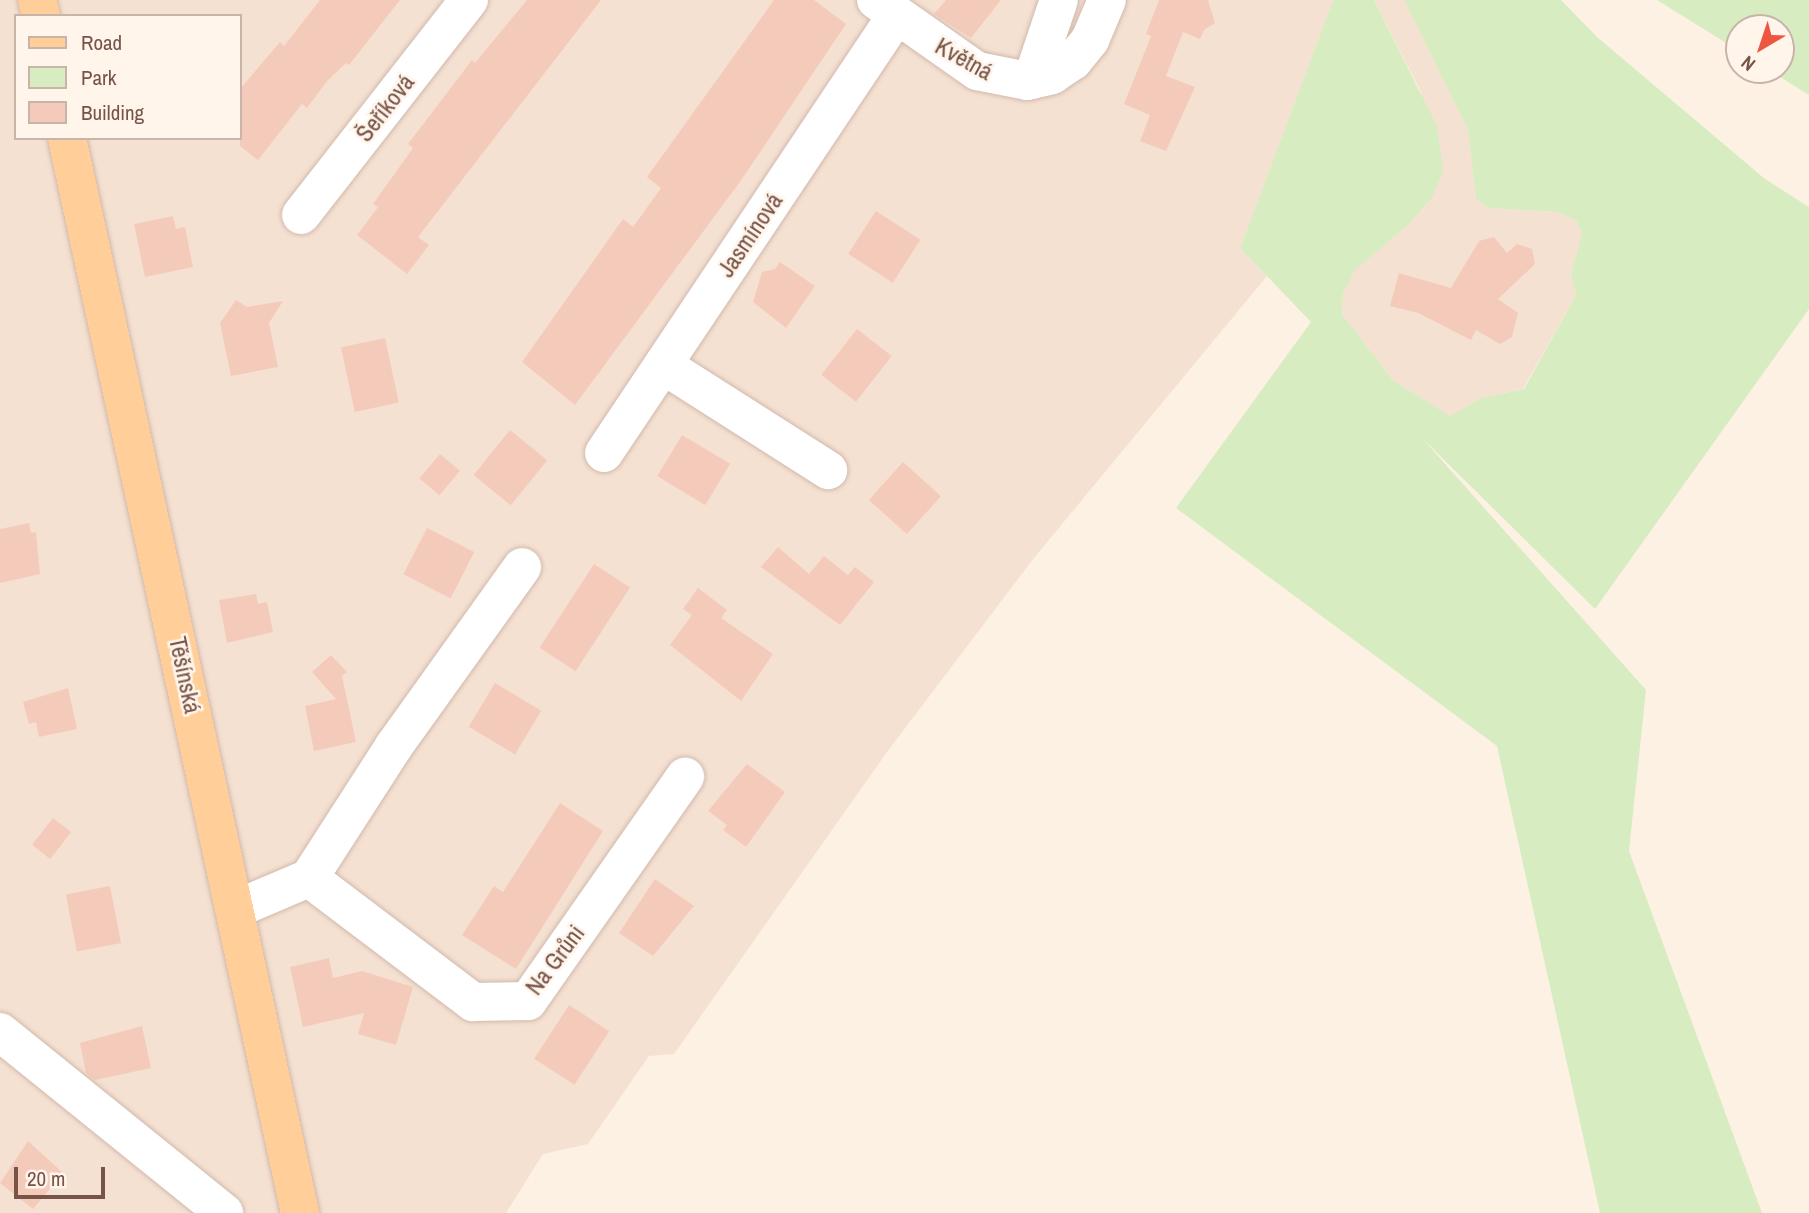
<!DOCTYPE html>
<html>
<head>
<meta charset="utf-8">
<style>
	body { margin:0 }
	#map { position:relative; width:1809px; height:1213px; overflow:hidden; background:#fdf1e4; font-family:"Archivo Narrow",sans-serif }
	div>[style] { position:absolute }
	[style*='--x'] { left:calc(var(--x)*1px); top:calc(var(--y)*1px); width:calc(var(--w)*1px); rotate:calc(var(--a)*1deg) }
	.residential>* { inset:0; background:#f5e1d2 }
	.green>* { inset:0; background:#d7ecc1 }
	.building>* { inset:0; background:#f4cbba; transform-origin:0 0 }
	.roads { filter:drop-shadow(0 0 2px #d1b9ac) drop-shadow(0 0 2px #d1b9ac) }
	.minor>* { height:38px; margin:-19px; padding:0 19px; transform-origin:19px; border-radius:19px; background:#fff }
	.major>* { height:38px; margin:-19px; padding:0 19px; transform-origin:19px; border-radius:19px; background:#ffce99 }
	span { translate:-50% -50%; white-space:nowrap; text-align:center; line-height:1.15; -webkit-text-stroke:5px #fff5eb; paint-order:stroke }
	.street-label { font-size:24px; color:#775348 }
	.legend { position:absolute; left:14px; top:14px; width:228px; height:126px; box-sizing:border-box; background:#fff5eb; border:2px solid #c9b4aa; margin:0; padding:9px 12px; list-style:none; font-size:21px; color:#775348 }
	.legend li { display:flex; align-items:center; gap:14px; height:35px }
	.legend b { width:35px; border:2px solid #c9b4aa }
	.north { position:absolute; left:1725px; top:14px; width:70px; height:70px; box-sizing:border-box; background:#fff5eb; border:2px solid #c9b4aa; border-radius:50%; rotate:219deg; font-size:19px; font-weight:700; line-height:28px; text-align:center; color:#775348 }
	.north::after { content:''; display:block; margin:auto; width:24px; height:32px; background:#ee5642; clip-path:polygon(50% 0,100% 100%,50% 72%,0 100%) }
	.scale { position:absolute; left:14px; top:1167px; width:91px; height:32px; box-sizing:border-box; border:4px solid #775348; border-top:0; padding-left:9px; font-size:21px; line-height:24px; white-space:nowrap; color:#775348; -webkit-text-stroke:5px #fff5eb; paint-order:stroke }
</style>
</head>
<body>
<div id="map">
	<div class="residential">
		<div style="clip-path:polygon(evenodd,0 0,1333px 0,1240px 248px,1267px 276px,1034px 558px,887px 752px,674px 1054px,649px 1056px,588px 1144px,543px 1154px,506px 1213px,0 1213px,0 0,16px 16px,240px 16px,240px 138px,16px 138px,16px 16px)"></div>
		<div style="clip-path:polygon(1374px 0,1404px 0,1468px 130px,1476px 199px,1488px 208px,1556px 212px,1576px 220px,1582px 233px,1571px 274px,1576px 295px,1523px 389px,1481px 398px,1450px 416px,1393px 380px,1342px 314px,1343px 294px,1355px 269px,1410px 223px,1432px 198px,1421px 92px)"></div>
	</div>
	<div class="green">
		<div style="clip-path:polygon(1333px 0,1374px 0,1437px 126px,1443px 170px,1432px 198px,1410px 223px,1355px 270px,1343px 294px,1342px 314px,1393px 380px,1450px 416px,1481px 398px,1524px 389px,1576px 295px,1571px 274px,1582px 233px,1576px 220px,1556px 212px,1488px 208px,1476px 199px,1468px 130px,1404px 0,1561px 0,1597px 37px,1765px 179px,1809px 207px,1809px 309px,1595px 609px,1422px 438px,1646px 690px,1629px 851px,1762px 1213px,1600px 1213px,1497px 746px,1176px 508px,1311px 322px,1240px 248px)"></div>
		<div style="clip-path:polygon(1657px 0,1809px 0,1809px 95px,1769px 70px,1781px 70px,1781px 28px,1739px 28px,1739px 51px)"></div>
	</div>
	<div class="building">
		<div style="clip-path:polygon(320px 0,400px 0,349px 65px,346px 63px,327px 81px,307px 108px,302px 104px,258px 160px,240px 146px,240px 89px,280px 42px,284px 46px)"></div>
		<div style="clip-path:polygon(527px 0,601px 0,418px 237px,429px 245px,407px 274px,357px 235px,378px 207px,373px 204px,413px 148px,408px 144px,472px 60px,475px 63px)"></div>
		<div style="clip-path:polygon(774px 0,814px 0,846px 24px,742px 179px,575px 405px,522px 362px,623px 219px,633px 227px,661px 188px,647px 177px)"></div>
		<div style="clip-path:polygon(946px 0,1001px 0,971px 38px,934px 14px)"></div>
		<div style="clip-path:polygon(1159px 0,1208px 0,1215px 23px,1204px 30px,1200px 39px,1183px 32px,1166px 76px,1195px 87px,1166px 151px,1140px 141px,1150px 115px,1124px 104px,1151px 36px,1146px 34px)"></div>
		<div style="left:876px;top:211px;width:53px;height:51px;rotate:33deg"></div>
		<div style="clip-path:polygon(173px 216px,176px 229px,185px 227px,193px 267px,145px 277px,134px 224px)"></div>
		<div style="clip-path:polygon(1494px 237px,1507px 253px,1517px 244px,1532px 249px,1535px 264px,1498px 299px,1518px 313px,1512px 337px,1500px 344px,1476px 330px,1471px 340px,1418px 313px,1390px 306px,1399px 273px,1451px 288px,1479px 241px)"></div>
		<div style="clip-path:polygon(780px 262px,815px 286px,786px 328px,753px 302px,762px 272px,775px 269px)"></div>
		<div style="clip-path:polygon(236px 300px,247px 307px,283px 301px,269px 323px,278px 367px,231px 376px,220px 323px)"></div>
		<div style="left:857px;top:329px;width:44px;height:58px;rotate:38deg"></div>
		<div style="left:385px;top:338px;width:66px;height:45px;rotate:78deg"></div>
		<div style="left:510px;top:430px;width:48px;height:58px;rotate:39deg"></div>
		<div style="left:682px;top:435px;width:56px;height:48px;rotate:31deg"></div>
		<div style="left:440px;top:454px;width:26px;height:32px;rotate:40deg"></div>
		<div style="left:903px;top:462px;width:51px;height:51px;rotate:42deg"></div>
		<div style="clip-path:polygon(29px 523px,31px 533px,36px 532px,40px 574px,0 583px,0 529px)"></div>
		<div style="left:427px;top:528px;width:53px;height:52px;rotate:27deg"></div>
		<div style="clip-path:polygon(778px 547px,809px 574px,824px 556px,848px 575px,855px 567px,874px 582px,840px 625px,761px 567px)"></div>
		<div style="left:594px;top:564px;width:43px;height:100px;rotate:33deg"></div>
		<div style="clip-path:polygon(698px 588px,727px 610px,721px 618px,773px 654px,741px 701px,670px 645px,692px 615px,683px 609px)"></div>
		<div style="clip-path:polygon(256px 594px,258px 604px,267px 602px,273px 632px,227px 643px,219px 600px)"></div>
		<div style="clip-path:polygon(331px 655px,347px 672px,342px 676px,356px 742px,314px 751px,305px 706px,336px 699px,312px 672px)"></div>
		<div style="left:495px;top:683px;width:54px;height:51px;rotate:31deg"></div>
		<div style="clip-path:polygon(68px 688px,77px 729px,39px 737px,36px 722px,29px 724px,23px 702px)"></div>
		<div style="clip-path:polygon(747px 764px,785px 792px,746px 847px,723px 830px,727px 825px,708px 811px)"></div>
		<div style="clip-path:polygon(560px 803px,603px 831px,516px 969px,462px 935px,494px 886px,503px 892px)"></div>
		<div style="left:53px;top:818px;width:23px;height:34px;rotate:38deg"></div>
		<div style="clip-path:polygon(655px 879px,694px 906px,653px 956px,619px 933px)"></div>
		<div style="left:110px;top:886px;width:58px;height:45px;rotate:79deg"></div>
		<div style="clip-path:polygon(329px 958px,333px 978px,362px 971px,413px 987px,396px 1045px,358px 1034px,364px 1013px,303px 1027px,290px 967px)"></div>
		<div style="left:569px;top:1005px;width:48px;height:64px;rotate:33deg"></div>
		<div style="clip-path:polygon(142px 1026px,151px 1068px,95px 1080px,86px 1073px,80px 1043px)"></div>
		<div style="clip-path:polygon(28px 1141px,63px 1173px,33px 1209px,0 1183px)"></div>
	</div>
	<div class="roads">
		<div class="minor">
			<div style="--x:876;--y:0;--w:123;--a:35.1"></div>
			<div style="--x:977;--y:71;--w:51;--a:11.3"></div>
			<div style="--x:1027;--y:81;--w:26;--a:-13"></div>
			<div style="--x:1052;--y:75;--w:25;--a:-34"></div>
			<div style="--x:1073;--y:61;--w:27;--a:-51"></div>
			<div style="--x:1090;--y:40;--w:43;--a:-67"></div>
			<div style="--x:1032;--y:80;--w:84;--a:-71.4"></div>
			<div style="--x:301;--y:215;--w:273;--a:-52"></div>
			<div style="--x:663;--y:365;--w:196;--a:32.5"></div>
			<div style="--x:604;--y:453;--w:526;--a:-56.25"></div>
			<div style="--x:309;--y:878;--w:206;--a:37.1"></div>
			<div style="--x:473;--y:1002;--w:55;--a:-1"></div>
			<div style="--x:528;--y:1001;--w:274;--a:-55"></div>
			<div style="--x:236;--y:909;--w:79;--a:-23"></div>
			<div style="--x:309;--y:878;--w:157;--a:-57.2"></div>
			<div style="--x:394;--y:746;--w:220;--a:-54.4"></div>
			<div style="--x:0;--y:1032;--w:288;--a:38.9"></div>
		</div>
		<div class="major">
			<div style="--x:37;--y:0;--w:16;--a:76"></div>
			<div style="--x:67;--y:138;--w:1100;--a:77.77"></div>
		</div>
	</div>
	<div class="street-label">
		<span style="left:964px;top:59px;rotate:29deg">Květná</span>
		<span style="left:385px;top:108px;rotate:-52deg">Šeříková</span>
		<span style="left:750px;top:235px;rotate:-56deg">Jasmínová</span>
		<span style="left:185px;top:675px;rotate:78deg">Těšínská</span>
		<span style="left:555px;top:960px;rotate:-53deg">Na Grůni</span>
	</div>
	<ul class="legend">
	<li><b style="height:9px;background:#ffce99"></b>Road</li>
	<li><b style="height:19px;background:#d7ecc1"></b>Park</li>
	<li><b style="height:19px;background:#f4cbba"></b>Building</li>
	</ul>
	<div class="north">N</div>
	<div class="scale">20 m</div>
</div>
</body>
</html>
